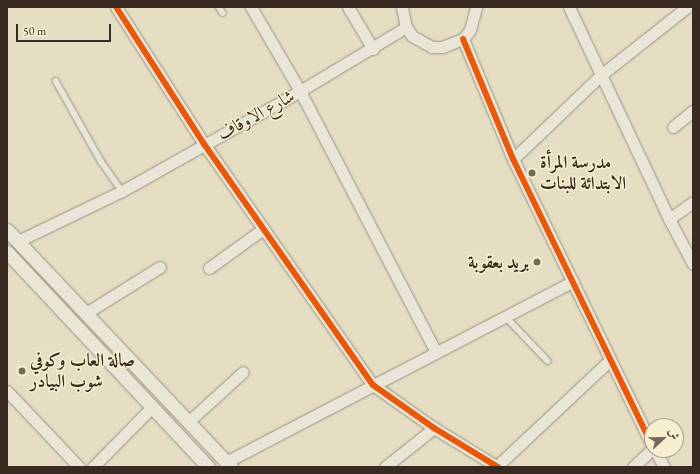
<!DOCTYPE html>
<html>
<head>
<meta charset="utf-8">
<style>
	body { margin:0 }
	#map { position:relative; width:700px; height:474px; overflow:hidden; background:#e5dec3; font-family:"EB Garamond",Amiri,serif }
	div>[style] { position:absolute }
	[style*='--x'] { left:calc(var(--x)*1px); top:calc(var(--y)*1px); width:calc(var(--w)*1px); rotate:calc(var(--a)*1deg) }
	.roads { filter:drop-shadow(0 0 1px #9a9484) drop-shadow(0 0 1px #9a9484) }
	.service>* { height:5.5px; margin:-2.75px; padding:0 2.75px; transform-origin:2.75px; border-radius:2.75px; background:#e9e6d8 }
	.minor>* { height:11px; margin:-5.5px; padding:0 5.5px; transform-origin:5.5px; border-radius:5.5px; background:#e9e6d8 }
	.tertiary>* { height:13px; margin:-6.5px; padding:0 6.5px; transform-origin:6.5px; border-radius:6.5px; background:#e9e6d8 }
	.cycleway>* { height:6px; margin:-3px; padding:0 3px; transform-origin:3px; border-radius:3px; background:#e8590c }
	.dots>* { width:11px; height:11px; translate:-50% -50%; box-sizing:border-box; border:2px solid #f7efcf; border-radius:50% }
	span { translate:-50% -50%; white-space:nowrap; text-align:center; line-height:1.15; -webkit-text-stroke:3px #f7efcf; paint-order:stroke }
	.street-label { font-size:18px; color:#392a21 }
	.poi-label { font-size:18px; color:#392a21; font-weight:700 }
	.left { translate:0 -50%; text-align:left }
	.right { translate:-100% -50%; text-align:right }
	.frame { position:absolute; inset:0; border:8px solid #392a21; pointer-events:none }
	.north { position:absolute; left:644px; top:418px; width:40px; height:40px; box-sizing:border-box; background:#f7efcf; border:1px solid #aba089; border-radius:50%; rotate:68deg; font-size:11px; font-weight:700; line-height:16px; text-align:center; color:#392a21 }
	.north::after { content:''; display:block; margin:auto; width:14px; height:18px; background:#75695a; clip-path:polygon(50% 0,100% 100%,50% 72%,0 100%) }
	.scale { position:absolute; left:16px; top:24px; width:95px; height:18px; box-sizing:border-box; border:2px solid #392a21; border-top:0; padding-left:5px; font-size:12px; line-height:14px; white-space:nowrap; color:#392a21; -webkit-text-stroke:3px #f7efcf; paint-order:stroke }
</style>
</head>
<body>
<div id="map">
	<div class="roads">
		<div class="service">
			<div style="--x:219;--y:7;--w:7;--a:56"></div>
			<div style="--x:56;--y:81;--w:92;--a:60.6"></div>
			<div style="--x:101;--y:161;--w:37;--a:55"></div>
			<div style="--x:505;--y:316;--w:62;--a:46.3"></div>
		</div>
		<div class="minor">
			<div style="--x:116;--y:7;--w:163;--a:57.3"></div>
			<div style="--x:204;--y:144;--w:294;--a:55"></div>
			<div style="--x:373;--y:385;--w:75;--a:35.2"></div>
			<div style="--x:434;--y:428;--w:75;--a:31.4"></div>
			<div style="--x:251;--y:7;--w:97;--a:59.7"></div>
			<div style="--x:300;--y:91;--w:294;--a:62.5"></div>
			<div style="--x:348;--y:7;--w:49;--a:59.2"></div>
			<div style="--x:402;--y:7;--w:20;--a:79"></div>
			<div style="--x:406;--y:27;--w:11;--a:56"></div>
			<div style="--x:412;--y:36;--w:23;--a:29"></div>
			<div style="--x:432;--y:47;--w:10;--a:0"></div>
			<div style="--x:442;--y:47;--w:22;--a:-21"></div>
			<div style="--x:463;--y:39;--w:11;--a:-52"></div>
			<div style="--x:470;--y:30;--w:24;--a:-75"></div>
			<div style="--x:569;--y:7;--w:234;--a:64.7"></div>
			<div style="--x:669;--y:219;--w:51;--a:61.9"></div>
			<div style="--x:463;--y:39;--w:130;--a:67.4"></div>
			<div style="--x:513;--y:159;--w:318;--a:64.1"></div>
			<div style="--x:673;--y:127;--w:26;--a:-39"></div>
			<div style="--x:513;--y:159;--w:122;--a:-43.7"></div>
			<div style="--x:601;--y:75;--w:110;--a:-38.3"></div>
			<div style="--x:669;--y:219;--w:29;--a:-35"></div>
			<div style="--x:18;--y:241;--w:115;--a:-25.7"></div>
			<div style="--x:122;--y:191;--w:204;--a:-29.3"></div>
			<div style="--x:300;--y:91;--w:124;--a:-31.1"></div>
			<div style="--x:209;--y:268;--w:67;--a:-35.8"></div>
			<div style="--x:86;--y:313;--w:87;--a:-31.9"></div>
			<div style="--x:7;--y:391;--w:105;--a:46.5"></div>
			<div style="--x:188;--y:422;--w:74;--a:-42.3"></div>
			<div style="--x:655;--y:450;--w:19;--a:62"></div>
			<div style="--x:226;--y:462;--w:391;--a:-27.5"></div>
			<div style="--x:93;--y:467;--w:84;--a:-45.5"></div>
			<div style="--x:385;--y:467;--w:63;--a:-38.5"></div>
			<div style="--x:496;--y:467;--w:156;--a:-43.2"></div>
			<div style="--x:633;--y:467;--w:26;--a:-43"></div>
		</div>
		<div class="tertiary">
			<div style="--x:7;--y:230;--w:326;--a:46.6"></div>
			<div style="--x:7;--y:252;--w:294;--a:46.9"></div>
		</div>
	</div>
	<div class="cycleway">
		<div style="--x:116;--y:7;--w:163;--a:57.3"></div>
		<div style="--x:204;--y:144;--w:294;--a:55"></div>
		<div style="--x:373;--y:385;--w:75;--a:35.2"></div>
		<div style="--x:434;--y:428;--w:75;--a:31.4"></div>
		<div style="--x:463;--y:39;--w:130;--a:67.4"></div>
		<div style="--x:513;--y:159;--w:318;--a:64.1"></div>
	</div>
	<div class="dots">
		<div style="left:532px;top:173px;background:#75695a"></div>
		<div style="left:537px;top:262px;background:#75695a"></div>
		<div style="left:22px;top:371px;background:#75695a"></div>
	</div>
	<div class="street-label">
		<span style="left:256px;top:115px;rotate:-29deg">شارع الاوقاف</span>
	</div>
	<div class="poi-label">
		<span class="left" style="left:540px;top:173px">مدرسة المرأة<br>الابتدائة للبنات</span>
		<span class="right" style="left:529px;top:262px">بريد بعقوبة</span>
		<span class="left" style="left:30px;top:371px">صالة العاب وكوفي<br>شوب البيادر</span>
	</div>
	<div class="frame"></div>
	<div class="north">ش</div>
	<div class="scale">50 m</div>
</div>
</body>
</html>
